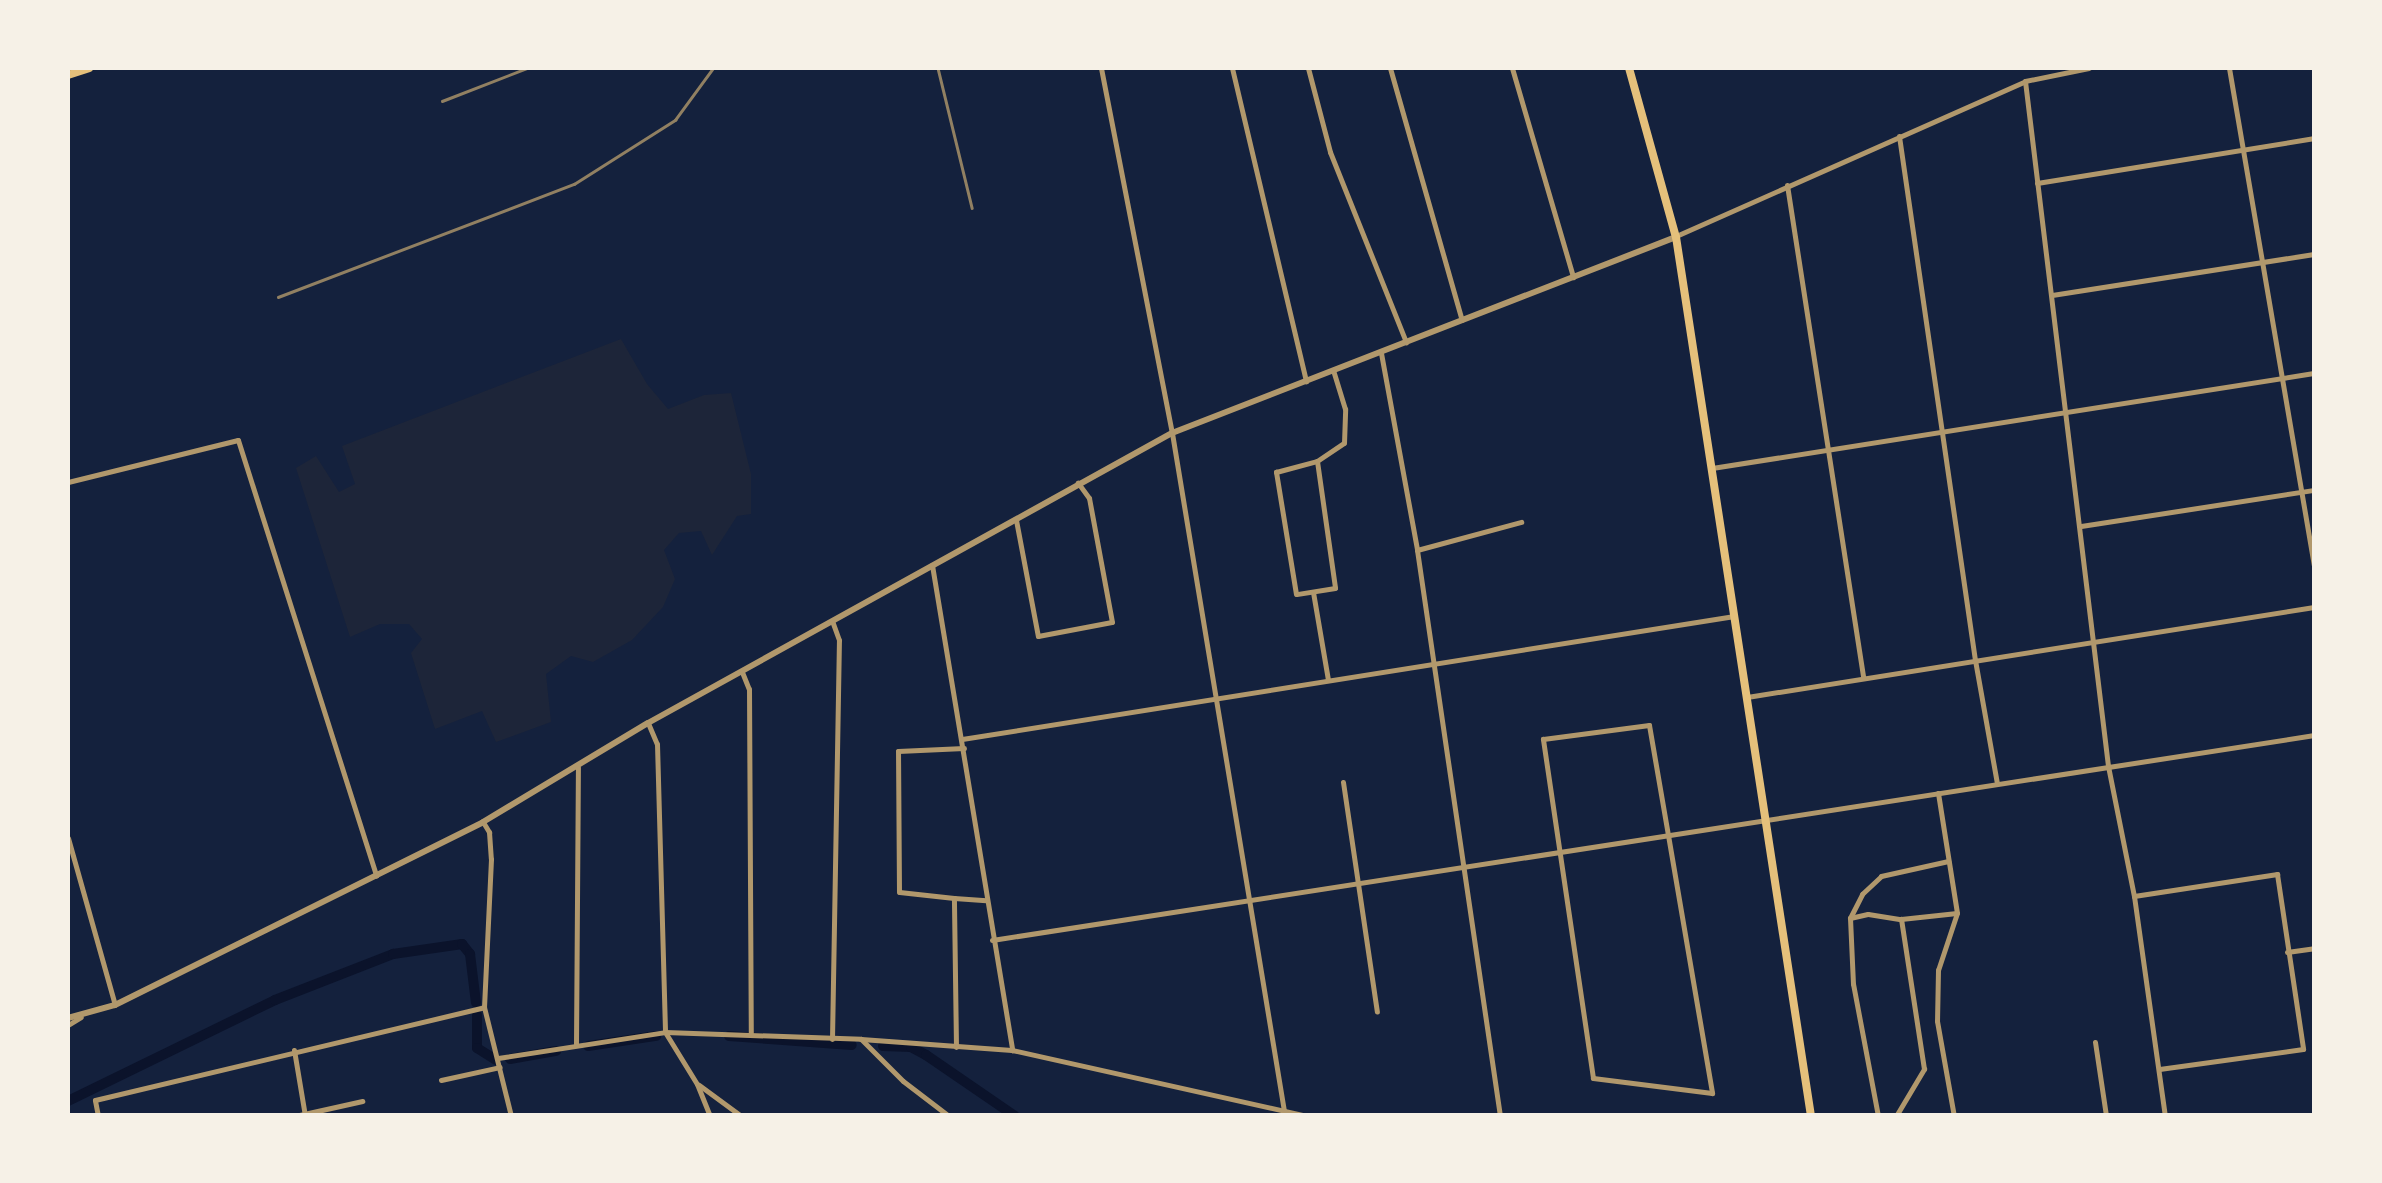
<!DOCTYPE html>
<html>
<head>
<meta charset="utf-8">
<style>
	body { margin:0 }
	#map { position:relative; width:2382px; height:1183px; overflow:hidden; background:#14213d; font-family:"PT Sans",sans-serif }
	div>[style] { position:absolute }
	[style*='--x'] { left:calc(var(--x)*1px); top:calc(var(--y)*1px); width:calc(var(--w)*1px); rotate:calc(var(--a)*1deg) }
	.green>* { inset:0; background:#1d2539 }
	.canal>* { height:10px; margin:-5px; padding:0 5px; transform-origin:5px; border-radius:5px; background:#0b132b }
	.minor>* { height:5px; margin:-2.5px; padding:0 2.5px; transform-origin:2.5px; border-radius:2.5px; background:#b1986c }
	.tertiary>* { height:6px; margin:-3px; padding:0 3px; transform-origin:3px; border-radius:3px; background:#b1986c }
	.secondary>* { height:8px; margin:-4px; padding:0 4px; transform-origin:4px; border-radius:4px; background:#e5c07b }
	.primary>* { height:8px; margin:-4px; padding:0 4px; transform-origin:4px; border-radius:4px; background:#e5c07b }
	.rail>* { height:2.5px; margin:-1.25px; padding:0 1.25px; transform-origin:1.25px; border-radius:1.25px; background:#918062 }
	span { translate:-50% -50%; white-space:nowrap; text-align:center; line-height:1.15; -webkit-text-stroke:10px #f6f1e7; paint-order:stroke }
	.frame { position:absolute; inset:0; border:70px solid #f6f1e7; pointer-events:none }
</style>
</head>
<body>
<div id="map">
	<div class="green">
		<div style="clip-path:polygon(621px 339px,647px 384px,668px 409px,704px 395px,731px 393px,751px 474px,751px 514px,737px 516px,712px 555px,701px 531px,679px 533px,664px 550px,675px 579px,663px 607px,632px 640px,593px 662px,571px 656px,546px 674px,551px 722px,496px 742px,482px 711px,435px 729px,411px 653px,422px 639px,409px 624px,380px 624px,350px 637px,296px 468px,316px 456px,339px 492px,355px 484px,342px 446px)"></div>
	</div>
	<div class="canal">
		<div style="--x:477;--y:1015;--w:33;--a:90"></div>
		<div style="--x:477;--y:1048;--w:22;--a:32"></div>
		<div style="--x:729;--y:1036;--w:123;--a:4.2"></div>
		<div style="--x:588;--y:1046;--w:69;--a:-8.4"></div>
		<div style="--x:883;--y:1046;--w:28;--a:2"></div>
		<div style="--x:911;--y:1047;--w:17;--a:28"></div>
		<div style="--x:926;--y:1055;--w:108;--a:34.4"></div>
		<div style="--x:510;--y:1059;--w:47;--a:-9.9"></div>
		<div style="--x:68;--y:1101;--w:230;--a:-26"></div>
		<div style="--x:275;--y:1000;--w:127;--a:-21.3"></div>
		<div style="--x:393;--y:954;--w:70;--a:-8.2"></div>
		<div style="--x:462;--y:944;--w:13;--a:51"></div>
		<div style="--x:470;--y:954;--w:49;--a:83"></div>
	</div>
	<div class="minor">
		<div style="--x:1101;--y:68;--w:372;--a:79"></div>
		<div style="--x:1172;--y:433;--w:687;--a:80.62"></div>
		<div style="--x:1232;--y:68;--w:322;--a:76.7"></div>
		<div style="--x:1308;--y:68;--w:87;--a:75.3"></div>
		<div style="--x:1330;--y:152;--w:205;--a:68.2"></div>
		<div style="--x:1390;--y:68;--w:262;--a:74.1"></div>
		<div style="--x:1512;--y:68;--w:218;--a:73.7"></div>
		<div style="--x:2229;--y:68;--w:505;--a:80.31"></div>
		<div style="--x:2025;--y:81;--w:690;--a:83.09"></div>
		<div style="--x:2108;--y:766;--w:133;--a:78.7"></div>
		<div style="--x:2134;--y:896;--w:222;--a:82"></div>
		<div style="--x:1899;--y:136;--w:529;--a:81.75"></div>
		<div style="--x:1975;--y:660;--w:125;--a:79.9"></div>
		<div style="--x:2037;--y:183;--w:281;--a:-9.2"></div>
		<div style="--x:1787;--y:185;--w:497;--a:81.2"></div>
		<div style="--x:1676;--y:236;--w:382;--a:-23.9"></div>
		<div style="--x:2025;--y:81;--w:65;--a:-11.5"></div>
		<div style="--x:2052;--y:295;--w:265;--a:-8.9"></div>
		<div style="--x:1381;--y:353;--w:200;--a:79.6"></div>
		<div style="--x:1417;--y:550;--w:572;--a:81.66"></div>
		<div style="--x:1317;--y:461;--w:128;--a:81.9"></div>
		<div style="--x:1335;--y:588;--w:39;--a:171"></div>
		<div style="--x:1296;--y:594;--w:124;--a:-99.3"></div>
		<div style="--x:1276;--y:472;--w:42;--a:-15"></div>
		<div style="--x:1317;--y:461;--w:32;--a:-34"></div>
		<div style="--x:1344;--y:443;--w:34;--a:-88"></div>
		<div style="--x:1345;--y:409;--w:41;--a:-107.1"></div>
		<div style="--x:1712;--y:468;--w:609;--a:-8.97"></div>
		<div style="--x:68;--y:482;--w:175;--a:-13.9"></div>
		<div style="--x:238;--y:440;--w:457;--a:72.4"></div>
		<div style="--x:1016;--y:520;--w:118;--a:79.3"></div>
		<div style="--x:1038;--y:636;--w:75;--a:-10.7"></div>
		<div style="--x:1112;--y:622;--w:126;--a:-100.5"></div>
		<div style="--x:1089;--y:498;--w:19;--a:-126"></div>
		<div style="--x:2081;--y:526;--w:236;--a:-8.8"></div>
		<div style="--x:1417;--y:550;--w:108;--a:-15.1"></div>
		<div style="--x:932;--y:565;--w:492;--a:80.6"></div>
		<div style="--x:1313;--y:592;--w:89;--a:80.3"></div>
		<div style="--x:742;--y:672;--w:18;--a:68"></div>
		<div style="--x:749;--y:689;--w:345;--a:89.7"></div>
		<div style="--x:1747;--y:697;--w:574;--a:-9.02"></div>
		<div style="--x:648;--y:723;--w:23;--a:67"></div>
		<div style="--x:657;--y:744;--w:288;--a:88.4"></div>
		<div style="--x:665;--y:1032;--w:61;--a:58.4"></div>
		<div style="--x:697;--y:1084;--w:35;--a:68"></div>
		<div style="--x:1649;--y:725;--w:112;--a:80.2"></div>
		<div style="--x:1668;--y:835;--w:262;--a:80.3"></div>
		<div style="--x:1712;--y:1093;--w:120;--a:-172.8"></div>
		<div style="--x:1593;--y:1078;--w:343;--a:-98.4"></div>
		<div style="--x:1543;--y:739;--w:107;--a:-7.5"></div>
		<div style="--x:962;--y:739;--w:782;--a:-9.05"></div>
		<div style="--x:1343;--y:782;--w:232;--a:81.6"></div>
		<div style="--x:1938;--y:793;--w:121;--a:81"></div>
		<div style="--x:1957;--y:913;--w:60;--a:108.4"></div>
		<div style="--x:1938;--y:970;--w:51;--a:91.1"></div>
		<div style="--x:1937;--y:1021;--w:97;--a:79.9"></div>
		<div style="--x:483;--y:822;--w:12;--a:59"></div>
		<div style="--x:489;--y:832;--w:27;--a:86"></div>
		<div style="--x:491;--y:859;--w:148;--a:92.7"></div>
		<div style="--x:484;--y:1007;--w:112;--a:76.1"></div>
		<div style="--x:68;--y:838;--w:173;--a:74.3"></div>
		<div style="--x:2134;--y:896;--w:145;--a:-8.7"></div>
		<div style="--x:2277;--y:874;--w:177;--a:81.5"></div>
		<div style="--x:2303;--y:1049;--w:145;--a:172.1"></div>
		<div style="--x:954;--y:898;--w:32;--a:4"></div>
		<div style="--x:1850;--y:918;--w:27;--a:-63"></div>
		<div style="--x:1862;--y:894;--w:26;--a:-43"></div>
		<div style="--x:1881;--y:876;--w:69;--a:-12.6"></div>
		<div style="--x:992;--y:940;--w:1338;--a:-8.81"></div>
		<div style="--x:2287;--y:952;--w:27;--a:-8"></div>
		<div style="--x:68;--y:1025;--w:15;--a:-32"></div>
		<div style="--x:832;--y:1039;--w:399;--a:-89"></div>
		<div style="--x:839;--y:640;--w:20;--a:-110"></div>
		<div style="--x:861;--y:1039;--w:59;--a:45"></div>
		<div style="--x:903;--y:1081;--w:58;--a:37.3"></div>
		<div style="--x:2095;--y:1042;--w:75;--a:81.5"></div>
		<div style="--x:576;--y:1044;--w:277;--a:-89.6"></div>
		<div style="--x:956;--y:1047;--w:149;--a:-90.8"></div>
		<div style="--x:954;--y:898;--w:55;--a:-173.8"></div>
		<div style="--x:899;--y:892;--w:141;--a:-90.4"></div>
		<div style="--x:898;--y:751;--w:66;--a:-2.6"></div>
		<div style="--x:294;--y:1050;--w:67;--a:80.5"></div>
		<div style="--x:498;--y:1058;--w:169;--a:-8.8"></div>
		<div style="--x:665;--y:1032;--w:196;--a:2"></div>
		<div style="--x:861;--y:1039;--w:151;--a:4.2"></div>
		<div style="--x:1012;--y:1050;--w:302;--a:12.6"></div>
		<div style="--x:441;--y:1080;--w:60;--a:-12.4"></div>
		<div style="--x:699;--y:1085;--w:52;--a:36.4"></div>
		<div style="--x:98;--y:1116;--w:16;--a:-101"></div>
		<div style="--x:95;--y:1100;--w:400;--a:-13.4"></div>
		<div style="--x:295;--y:1116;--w:69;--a:-12.6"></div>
		<div style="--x:1878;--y:1116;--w:134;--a:-100.7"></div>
		<div style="--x:1853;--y:984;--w:66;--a:-92.6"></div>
		<div style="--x:1850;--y:918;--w:18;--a:-13"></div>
		<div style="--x:1868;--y:914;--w:33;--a:9"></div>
		<div style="--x:1901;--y:919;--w:56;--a:-6.1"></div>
		<div style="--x:1896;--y:1116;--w:55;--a:-59.2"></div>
		<div style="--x:1924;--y:1069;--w:152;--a:-98.7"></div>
	</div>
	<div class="tertiary">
		<div style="--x:68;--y:1018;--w:49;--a:-15.5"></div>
		<div style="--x:115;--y:1005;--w:411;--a:-26.4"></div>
		<div style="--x:483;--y:822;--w:192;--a:-31"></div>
		<div style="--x:648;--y:723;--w:599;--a:-28.96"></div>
		<div style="--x:1172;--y:433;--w:541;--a:-21.25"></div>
	</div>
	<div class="secondary">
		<div style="--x:1629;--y:68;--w:175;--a:74.5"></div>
		<div style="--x:1676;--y:237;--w:889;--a:81.27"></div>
	</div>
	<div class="primary">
		<div style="--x:68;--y:75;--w:22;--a:-18"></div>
	</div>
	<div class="rail">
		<div style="--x:938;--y:68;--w:144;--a:76.3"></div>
		<div style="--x:442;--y:101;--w:91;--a:-21.2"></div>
		<div style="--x:278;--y:297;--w:317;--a:-20.9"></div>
		<div style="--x:574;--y:184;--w:120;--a:-32.4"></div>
		<div style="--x:675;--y:120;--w:64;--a:-53.8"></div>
	</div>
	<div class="frame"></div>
</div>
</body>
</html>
